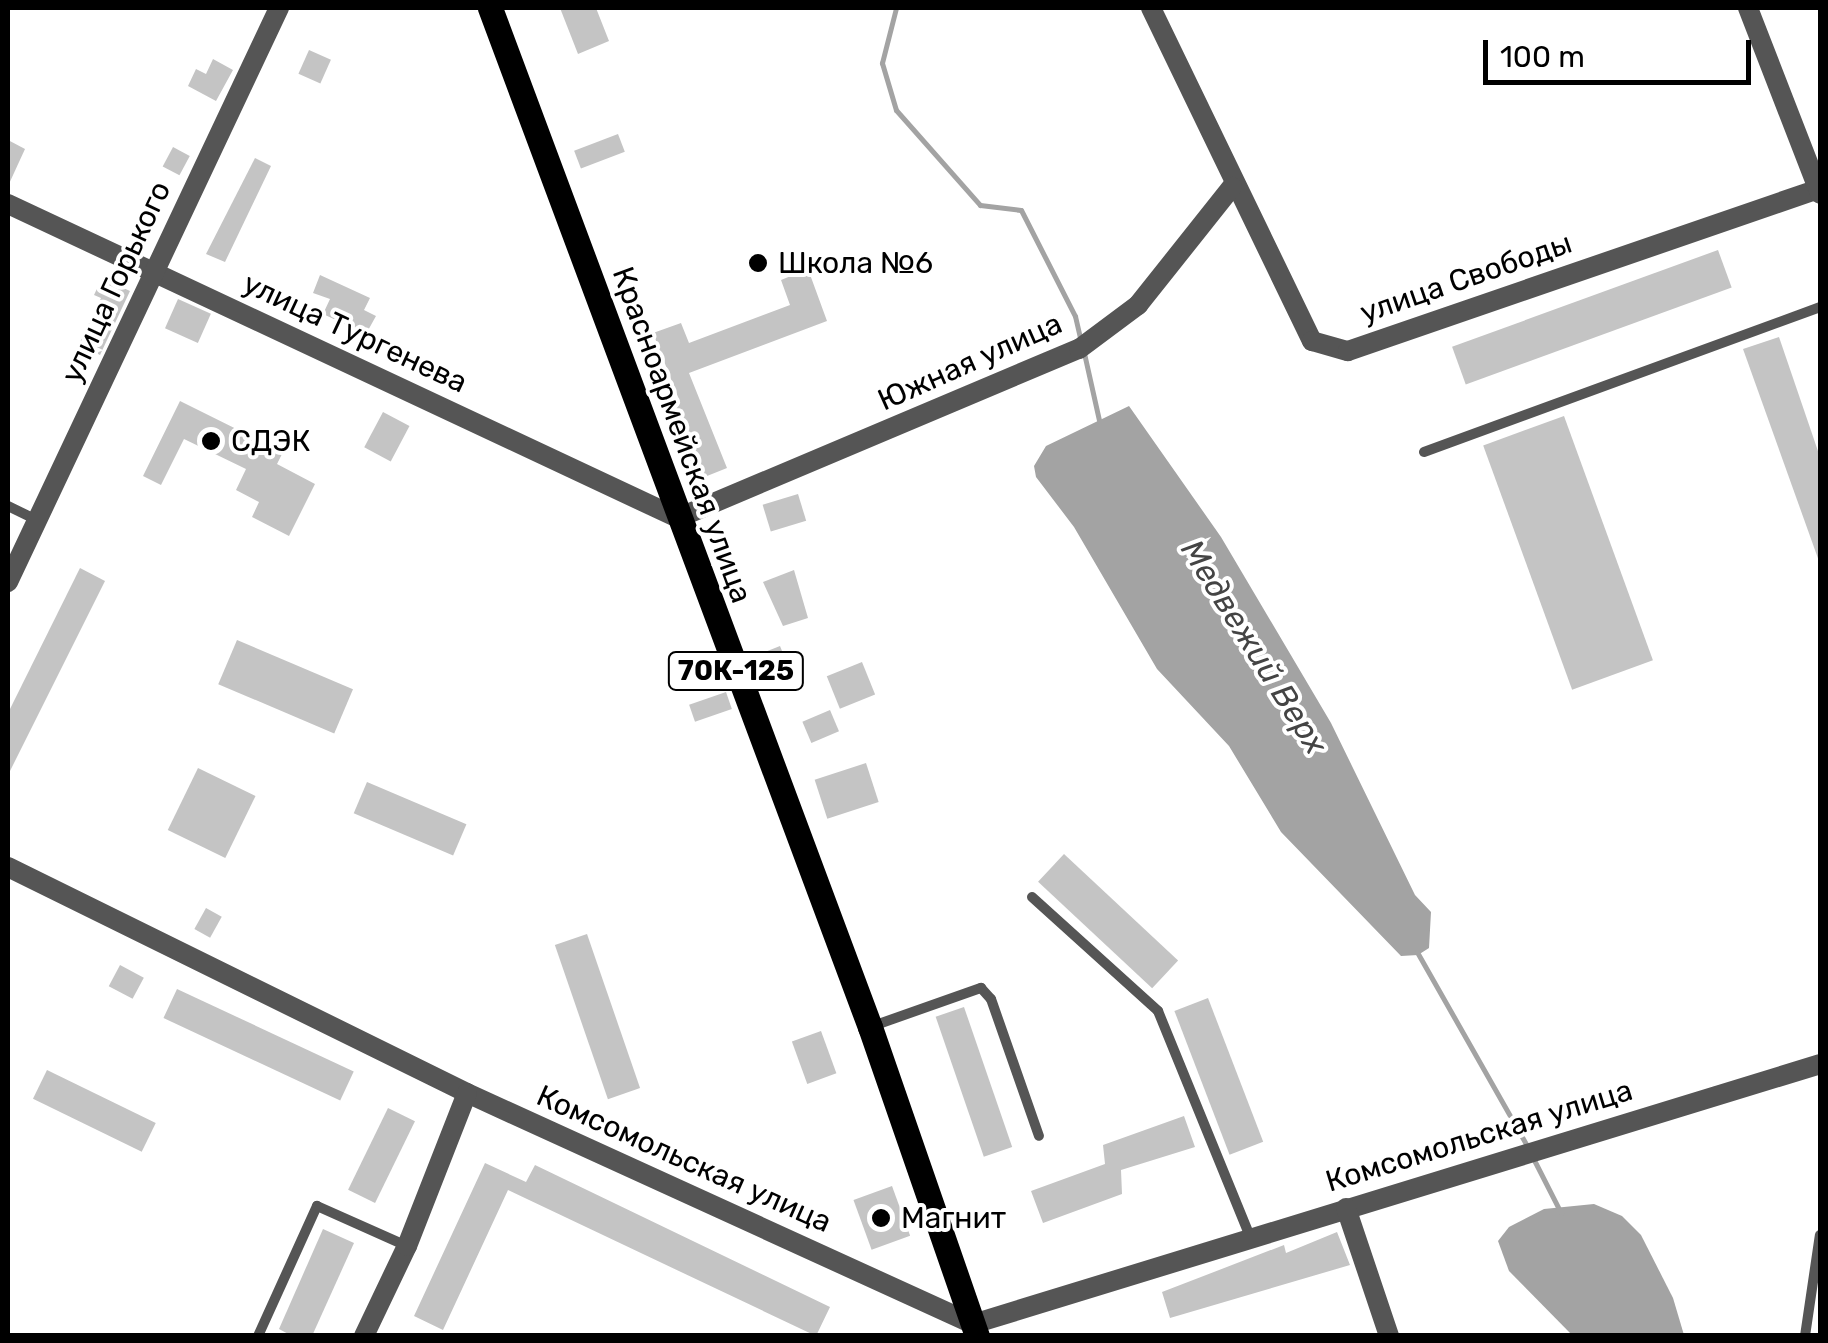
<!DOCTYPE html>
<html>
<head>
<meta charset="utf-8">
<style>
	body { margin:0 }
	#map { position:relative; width:1828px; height:1343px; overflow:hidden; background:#fff; font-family:Rubik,sans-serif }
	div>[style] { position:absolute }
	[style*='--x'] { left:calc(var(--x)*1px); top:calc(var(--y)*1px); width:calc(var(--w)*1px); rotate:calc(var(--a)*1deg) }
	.water>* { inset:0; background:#a3a3a3 }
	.stream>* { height:5px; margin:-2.5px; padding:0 2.5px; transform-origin:2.5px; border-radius:2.5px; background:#a3a3a3 }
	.building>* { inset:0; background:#c4c4c4; transform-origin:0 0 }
	.service>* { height:10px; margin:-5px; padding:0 5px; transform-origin:5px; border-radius:5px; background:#555 }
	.minor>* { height:20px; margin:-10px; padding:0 10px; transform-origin:10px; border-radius:10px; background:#555 }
	.primary>* { height:25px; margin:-12.5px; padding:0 12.5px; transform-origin:12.5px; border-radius:12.5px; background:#000 }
	.dots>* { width:28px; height:28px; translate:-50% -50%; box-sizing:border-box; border:5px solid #fff; border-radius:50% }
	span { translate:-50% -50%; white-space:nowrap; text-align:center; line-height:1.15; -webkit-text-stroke:8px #fff; paint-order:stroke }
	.shield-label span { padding:2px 8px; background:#fff; border:2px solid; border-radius:8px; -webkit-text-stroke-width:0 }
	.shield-label { font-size:28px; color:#000; font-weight:700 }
	.poi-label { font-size:30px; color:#000 }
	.left { translate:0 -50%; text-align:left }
	.street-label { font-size:30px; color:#000 }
	.water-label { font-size:32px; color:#444; font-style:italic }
	.frame { position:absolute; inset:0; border:10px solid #000; pointer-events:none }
	.scale { position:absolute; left:1483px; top:40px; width:268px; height:45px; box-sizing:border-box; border:5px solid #000; border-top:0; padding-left:12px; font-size:30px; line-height:35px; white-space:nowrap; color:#000; -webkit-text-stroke:8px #fff; paint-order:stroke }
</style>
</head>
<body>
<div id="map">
	<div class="water">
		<div style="clip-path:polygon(1129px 406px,1221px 537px,1331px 723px,1415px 895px,1431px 912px,1429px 948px,1418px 955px,1401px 956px,1281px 832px,1229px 746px,1157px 669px,1074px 527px,1036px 477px,1034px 466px,1046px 446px)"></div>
		<div style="clip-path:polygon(1594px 1204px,1622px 1216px,1641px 1235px,1673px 1298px,1684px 1335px,1572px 1335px,1509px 1271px,1498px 1241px,1509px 1227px,1544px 1209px)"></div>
	</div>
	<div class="stream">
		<div style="--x:896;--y:8;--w:57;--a:104.3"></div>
		<div style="--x:882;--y:63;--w:49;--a:73.4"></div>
		<div style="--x:896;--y:110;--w:127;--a:48.5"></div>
		<div style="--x:980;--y:205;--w:41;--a:7"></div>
		<div style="--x:1021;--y:210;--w:119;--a:63"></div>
		<div style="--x:1075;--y:316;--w:27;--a:77"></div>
		<div style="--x:1084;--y:353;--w:69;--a:77.4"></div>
		<div style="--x:1417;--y:952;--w:223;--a:60.4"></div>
		<div style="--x:1532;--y:1156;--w:64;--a:63"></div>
	</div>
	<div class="building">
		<div style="clip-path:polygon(560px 8px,596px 8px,609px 41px,578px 54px)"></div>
		<div style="left:309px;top:50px;width:24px;height:26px;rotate:24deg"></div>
		<div style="clip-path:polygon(213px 59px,233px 70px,216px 101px,188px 86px,196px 69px,206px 74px)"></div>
		<div style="left:618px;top:134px;width:19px;height:47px;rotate:69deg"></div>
		<div style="clip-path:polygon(8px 140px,25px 149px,8px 186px)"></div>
		<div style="left:173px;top:147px;width:19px;height:22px;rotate:28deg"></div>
		<div style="clip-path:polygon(255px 158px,271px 166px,225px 262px,206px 254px)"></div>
		<div style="left:1718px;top:250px;width:40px;height:283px;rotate:70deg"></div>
		<div style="clip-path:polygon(808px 269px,827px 321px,689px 373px,727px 468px,697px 480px,668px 400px,678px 397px,653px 333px,681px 323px,689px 343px,790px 305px,781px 280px)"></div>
		<div style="clip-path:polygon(320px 275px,370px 298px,364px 310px,376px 316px,366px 334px,323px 314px,330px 299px,313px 293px)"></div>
		<div style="clip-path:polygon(102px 278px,130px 291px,100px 355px,79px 344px,101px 298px,94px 295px)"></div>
		<div style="left:178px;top:299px;width:36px;height:32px;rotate:24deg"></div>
		<div style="clip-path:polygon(1779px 337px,1820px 457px,1820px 564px,1743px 349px)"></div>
		<div style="clip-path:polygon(180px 401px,283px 452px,277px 464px,315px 484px,289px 536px,252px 517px,259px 502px,236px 490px,246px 469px,184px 439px,161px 485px,143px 476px)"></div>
		<div style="left:383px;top:412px;width:30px;height:40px;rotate:28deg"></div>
		<div style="left:1564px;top:416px;width:260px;height:86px;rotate:70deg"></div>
		<div style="left:798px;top:494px;width:28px;height:37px;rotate:73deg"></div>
		<div style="clip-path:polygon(80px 568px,105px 581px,8px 775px,8px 713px)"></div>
		<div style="clip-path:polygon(794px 570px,808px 618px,783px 626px,763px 582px)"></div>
		<div style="left:237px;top:640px;width:126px;height:48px;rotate:23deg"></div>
		<div style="left:780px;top:646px;width:27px;height:19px;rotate:68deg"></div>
		<div style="left:862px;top:662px;width:35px;height:38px;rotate:68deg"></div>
		<div style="left:726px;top:692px;width:18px;height:39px;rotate:71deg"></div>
		<div style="left:830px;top:710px;width:23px;height:30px;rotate:67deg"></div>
		<div style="left:866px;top:763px;width:41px;height:54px;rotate:72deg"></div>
		<div style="left:198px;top:768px;width:64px;height:69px;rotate:26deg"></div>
		<div style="left:367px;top:782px;width:108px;height:34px;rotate:23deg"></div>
		<div style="left:1064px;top:854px;width:156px;height:38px;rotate:43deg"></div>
		<div style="left:206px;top:908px;width:18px;height:24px;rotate:29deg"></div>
		<div style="left:587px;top:934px;width:163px;height:34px;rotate:71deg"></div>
		<div style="left:120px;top:965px;width:27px;height:24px;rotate:28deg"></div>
		<div style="left:177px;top:989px;width:195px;height:32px;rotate:25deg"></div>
		<div style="left:1208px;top:998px;width:154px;height:36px;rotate:69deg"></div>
		<div style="left:964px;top:1007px;width:148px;height:30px;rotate:71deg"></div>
		<div style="left:821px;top:1031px;width:45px;height:31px;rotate:70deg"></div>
		<div style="left:47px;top:1070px;width:121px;height:32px;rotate:26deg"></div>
		<div style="left:388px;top:1108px;width:30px;height:91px;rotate:26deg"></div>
		<div style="clip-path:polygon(1184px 1116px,1195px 1147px,1121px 1170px,1122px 1194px,1043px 1223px,1031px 1191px,1105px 1164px,1103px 1145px)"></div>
		<div style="clip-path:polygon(485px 1163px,526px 1182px,535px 1165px,830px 1307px,816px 1336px,508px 1190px,443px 1330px,414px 1316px)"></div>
		<div style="left:892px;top:1186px;width:53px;height:41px;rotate:70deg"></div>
		<div style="clip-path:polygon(323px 1229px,354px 1243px,312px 1336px,292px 1336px,279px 1329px)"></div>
		<div style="clip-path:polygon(1337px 1232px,1350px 1265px,1170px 1318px,1162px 1292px,1284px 1245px,1286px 1253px)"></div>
	</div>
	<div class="service">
		<div style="--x:1424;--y:452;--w:422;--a:-20.1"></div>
		<div style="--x:8;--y:506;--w:32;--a:26"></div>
		<div style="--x:1032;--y:897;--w:170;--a:42.1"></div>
		<div style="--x:1158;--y:1011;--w:243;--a:67.8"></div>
		<div style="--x:870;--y:1027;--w:118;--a:-19.4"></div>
		<div style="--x:981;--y:988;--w:15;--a:48"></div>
		<div style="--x:991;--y:999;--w:145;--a:70.7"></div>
		<div style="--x:258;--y:1336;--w:143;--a:-65.6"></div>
		<div style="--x:317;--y:1206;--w:98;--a:24"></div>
		<div style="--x:1805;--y:1336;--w:102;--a:-81.6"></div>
	</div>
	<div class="minor">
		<div style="--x:1151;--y:8;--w:370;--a:64.2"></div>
		<div style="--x:1312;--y:341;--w:37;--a:16"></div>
		<div style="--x:1348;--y:351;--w:498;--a:-19"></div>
		<div style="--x:1748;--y:8;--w:199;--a:68.8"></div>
		<div style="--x:8;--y:204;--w:740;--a:25.11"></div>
		<div style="--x:678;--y:518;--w:435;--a:-22.9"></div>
		<div style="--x:1079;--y:349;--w:74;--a:-36.7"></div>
		<div style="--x:1138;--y:305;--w:151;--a:-51.5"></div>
		<div style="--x:8;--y:582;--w:635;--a:-64.73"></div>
		<div style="--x:8;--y:867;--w:512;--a:26.21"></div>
		<div style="--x:467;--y:1093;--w:556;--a:24.54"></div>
		<div style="--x:973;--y:1324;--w:886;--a:-17.06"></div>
		<div style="--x:1346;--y:1208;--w:135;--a:71.4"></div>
		<div style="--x:364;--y:1336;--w:100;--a:-64.5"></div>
		<div style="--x:407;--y:1246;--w:164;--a:-68.6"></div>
	</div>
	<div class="primary">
		<div style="--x:490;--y:8;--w:1088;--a:69.55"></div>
		<div style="--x:870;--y:1027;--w:327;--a:70.9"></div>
	</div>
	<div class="dots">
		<div style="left:758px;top:263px;background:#000"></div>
		<div style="left:211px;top:441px;background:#000"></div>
		<div style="left:881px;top:1218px;background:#000"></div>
	</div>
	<div class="shield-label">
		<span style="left:736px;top:671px">70К-125</span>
	</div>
	<div class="poi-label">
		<span class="left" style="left:778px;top:263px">Школа №6</span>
		<span class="left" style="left:231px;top:441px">СДЭК</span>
		<span class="left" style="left:901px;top:1218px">Магнит</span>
	</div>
	<div class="street-label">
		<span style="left:1466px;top:278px;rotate:-19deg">улица Свободы</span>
		<span style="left:116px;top:282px;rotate:-65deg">улица Горького</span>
		<span style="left:355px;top:333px;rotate:25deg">улица Тургенева</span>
		<span style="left:970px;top:362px;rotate:-24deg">Южная улица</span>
		<span style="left:682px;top:435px;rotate:70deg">Красноармейская улица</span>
		<span style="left:1479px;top:1136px;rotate:-17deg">Комсомольская улица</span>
		<span style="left:684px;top:1159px;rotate:24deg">Комсомольская улица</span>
	</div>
	<div class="water-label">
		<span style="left:1254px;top:647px;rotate:58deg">Медвежий Верх</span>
	</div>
	<div class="frame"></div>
	<div class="scale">100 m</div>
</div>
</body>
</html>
